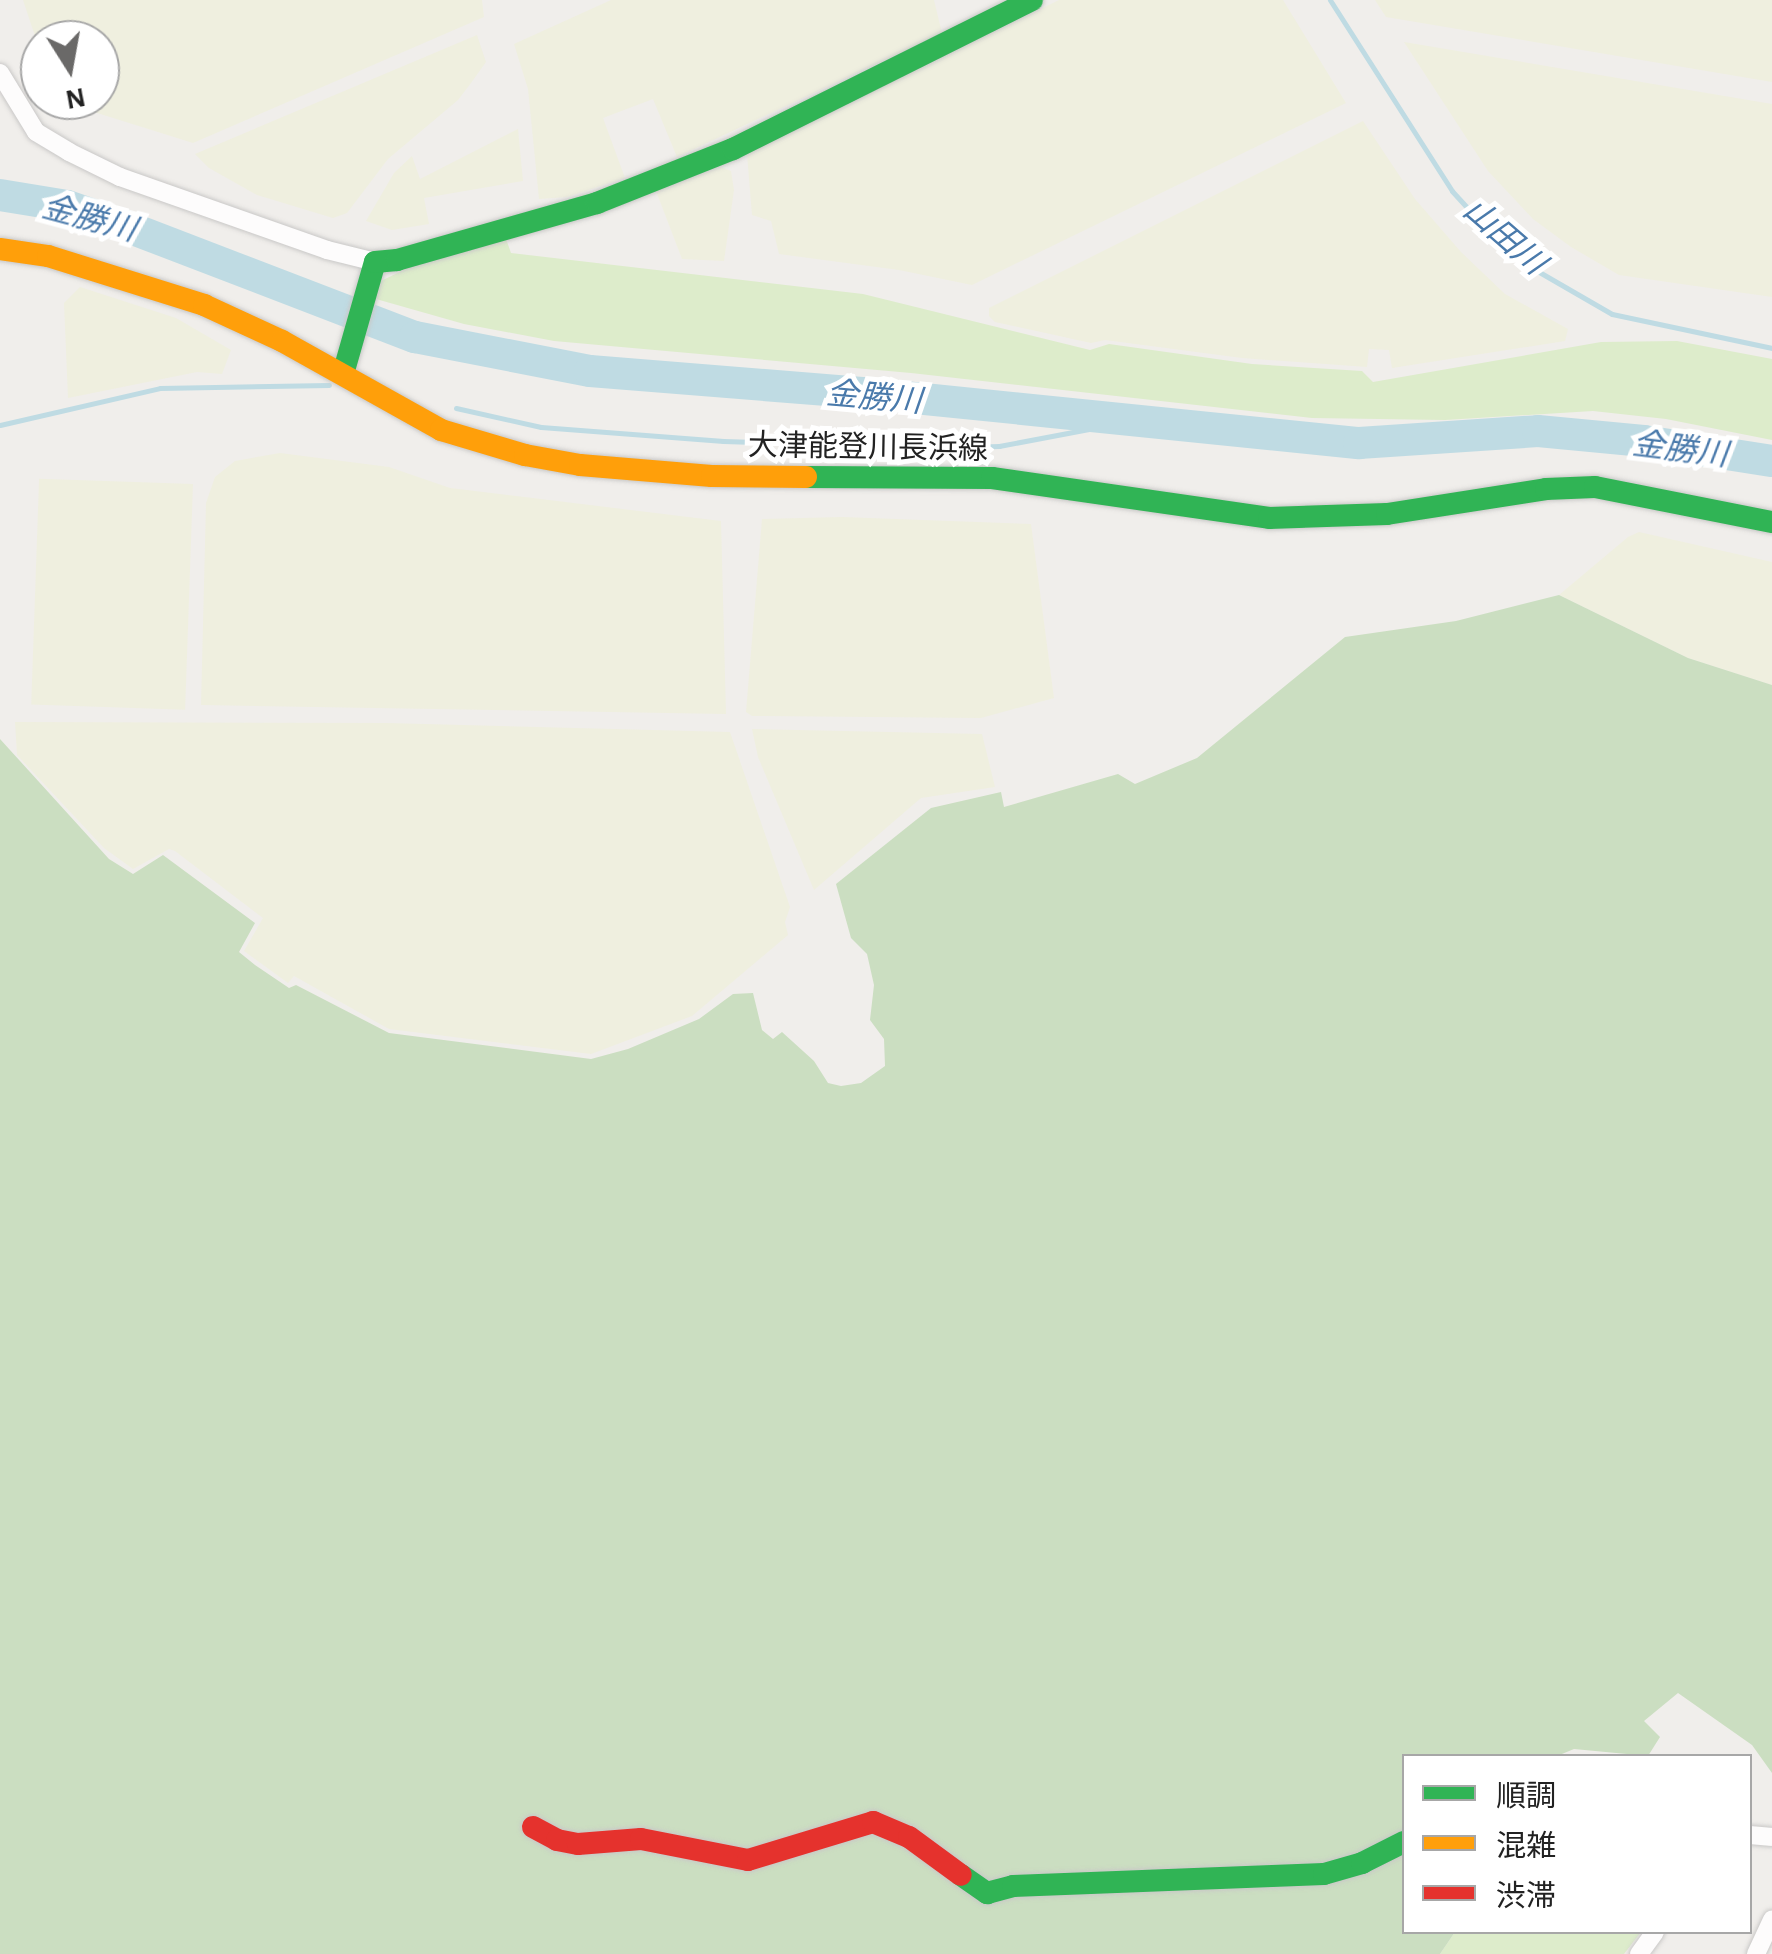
<!DOCTYPE html>
<html>
<head>
<meta charset="utf-8">
<style>
	body { margin:0 }
	#map { position:relative; width:1772px; height:1954px; overflow:hidden; background:#f0eeeb; font-family:"Alegreya Sans","Noto Sans JP",sans-serif }
	div>[style] { position:absolute }
	[style*='--x'] { left:calc(var(--x)*1px); top:calc(var(--y)*1px); width:calc(var(--w)*1px); rotate:calc(var(--a)*1deg) }
	.farmland>* { inset:0; background:#efefdf; transform-origin:0 0 }
	.grass>* { inset:0; background:#ddeccb }
	.forest>* { inset:0; background:#cbdec1 }
	.stream>* { height:5px; margin:-2.5px; padding:0 2.5px; transform-origin:2.5px; border-radius:2.5px; background:#bfdbe3 }
	.river>* { height:32px; margin:-16px; padding:0 16px; transform-origin:16px; border-radius:16px; background:#bfdbe3 }
	.roads { filter:drop-shadow(0 0 2px #c9c8c7) drop-shadow(0 0 2px #c9c8c7) }
	.street>* { height:18px; margin:-9px; padding:0 9px; transform-origin:9px; border-radius:9px; background:#fdfcfc }
	.fast>* { height:22px; margin:-11px; padding:0 11px; transform-origin:11px; border-radius:11px; background:#30b455 }
	.slow>* { height:22px; margin:-11px; padding:0 11px; transform-origin:11px; border-radius:11px; background:#ff9f0a }
	.jam>* { height:22px; margin:-11px; padding:0 11px; transform-origin:11px; border-radius:11px; background:#e5322d }
	span { translate:-50% -50%; white-space:nowrap; text-align:center; line-height:1.15; -webkit-text-stroke:10px #fff; paint-order:stroke }
	.street-label { font-size:30px; color:#222 }
	.water-label { font-size:32px; color:#4a7aab; font-style:italic }
	.legend { position:absolute; left:1402px; top:1754px; width:350px; height:180px; box-sizing:border-box; background:#fff; border:2px solid #a7a7a7; margin:0; padding:12px 18px; list-style:none; font-size:30px; color:#222 }
	.legend li { display:flex; align-items:center; gap:20px; height:50px }
	.legend b { width:50px; border:2px solid #a7a7a7 }
	.north { position:absolute; left:20px; top:20px; width:100px; height:100px; box-sizing:border-box; background:#fff; border:2px solid #a7a7a7; border-radius:50%; rotate:169deg; font-size:28px; font-weight:700; line-height:40px; text-align:center; color:#222 }
	.north::after { content:''; display:block; margin:auto; width:35px; height:45px; background:#6a6968; clip-path:polygon(50% 0,100% 100%,50% 72%,0 100%) }
</style>
</head>
<body>
<div id="map">
	<div class="farmland">
		<div style="clip-path:polygon(23px 0,482px 0,484px 17px,193px 143px,94px 112px,75px 100px,100px 100px,100px 40px,40px 40px,40px 51px)"></div>
		<div style="clip-path:polygon(611px 0,934px 0,942px 33px,677px 157px,653px 99px,603px 118px,625px 178px,567px 197px,539px 199px,528px 89px,514px 44px)"></div>
		<div style="clip-path:polygon(1059px 0,1283px 0,1346px 103px,972px 285px,899px 270px,779px 254px,771px 221px,752px 215px,747px 154px)"></div>
		<div style="clip-path:polygon(1375px 0,1772px 0,1772px 82px,1386px 17px)"></div>
		<div style="clip-path:polygon(477px 35px,486px 62px,471px 83px,458px 100px,388px 159px,347px 213px,333px 218px,257px 195px,209px 168px,195px 154px)"></div>
		<div style="clip-path:polygon(1404px 42px,1772px 104px,1772px 297px,1619px 275px,1571px 247px,1533px 219px,1488px 171px)"></div>
		<div style="clip-path:polygon(1363px 121px,1415px 199px,1461px 252px,1505px 294px,1568px 329px,1565px 341px,1392px 368px,1389px 350px,1369px 349px,1367px 367px,1242px 358px,1105px 340px,1091px 343px,995px 322px,989px 316px,989px 308px)"></div>
		<div style="clip-path:polygon(518px 129px,523px 181px,424px 198px,429px 224px,392px 230px,366px 221px,394px 173px,412px 156px,420px 179px)"></div>
		<div style="clip-path:polygon(720px 167px,731px 171px,734px 190px,724px 261px,682px 259px,656px 191px)"></div>
		<div style="clip-path:polygon(80px 287px,176px 318px,231px 350px,222px 374px,197px 372px,68px 398px,64px 303px)"></div>
		<div style="clip-path:polygon(280px 453px,389px 467px,450px 488px,721px 521px,726px 714px,201px 705px,206px 503px,215px 477px,235px 461px)"></div>
		<div style="left:193px;top:484px;width:226px;height:154px;rotate:92deg"></div>
		<div style="clip-path:polygon(842px 517px,1031px 524px,1054px 698px,981px 718px,752px 716px,746px 712px,762px 519px)"></div>
		<div style="clip-path:polygon(1639px 532px,1772px 562px,1772px 685px,1688px 658px,1559px 595px,1628px 537px)"></div>
		<div style="clip-path:polygon(15px 722px,387px 723px,730px 732px,790px 907px,785px 922px,788px 935px,692px 1016px,591px 1054px,389px 1029px,294px 976px,288px 983px,244px 951px,263px 918px,175px 851px,169px 849px,133px 869px,104px 848px,17px 755px)"></div>
		<div style="clip-path:polygon(752px 729px,982px 734px,995px 787px,921px 798px,814px 890px,758px 757px)"></div>
	</div>
	<div class="grass">
		<div style="clip-path:polygon(506px 239px,511px 253px,863px 294px,1090px 350px,1109px 344px,1252px 364px,1362px 371px,1373px 382px,1601px 342px,1677px 341px,1772px 359px,1772px 440px,1666px 419px,1593px 411px,1445px 420px,1312px 418px,911px 373px,554px 341px,464px 324px,376px 299px,379px 282px,434px 255px)"></div>
		<div style="clip-path:polygon(1455px 1932px,1641px 1932px,1624px 1954px,1440px 1954px)"></div>
	</div>
	<div class="forest">
		<div style="clip-path:polygon(1559px 595px,1688px 658px,1772px 685px,1772px 1773px,1752px 1745px,1678px 1693px,1644px 1721px,1660px 1737px,1648px 1756px,1574px 1749px,1557px 1756px,1404px 1756px,1404px 1932px,1455px 1932px,1440px 1954px,0 1954px,0 739px,109px 859px,133px 874px,163px 855px,255px 923px,239px 952px,255px 965px,289px 988px,296px 985px,389px 1033px,591px 1059px,628px 1049px,699px 1019px,733px 994px,753px 993px,762px 1030px,773px 1039px,782px 1032px,814px 1061px,828px 1083px,841px 1086px,861px 1083px,885px 1066px,884px 1039px,870px 1020px,874px 985px,867px 954px,851px 938px,836px 884px,931px 808px,1001px 792px,1004px 807px,1118px 774px,1135px 784px,1197px 758px,1345px 637px,1456px 621px)"></div>
	</div>
	<div class="stream">
		<div style="--x:1330;--y:0;--w:227;--a:57.4"></div>
		<div style="--x:1452;--y:191;--w:62;--a:47.6"></div>
		<div style="--x:1494;--y:237;--w:51;--a:38.7"></div>
		<div style="--x:1534;--y:269;--w:90;--a:30"></div>
		<div style="--x:1612;--y:314;--w:164;--a:12"></div>
		<div style="--x:456;--y:408;--w:87;--a:12.6"></div>
		<div style="--x:541;--y:427;--w:183;--a:4.4"></div>
		<div style="--x:723;--y:441;--w:212;--a:1.9"></div>
		<div style="--x:935;--y:448;--w:64;--a:-1.8"></div>
		<div style="--x:999;--y:446;--w:129;--a:-10.7"></div>
		<div style="--x:0;--y:425;--w:164;--a:-13"></div>
		<div style="--x:160;--y:388;--w:169;--a:-1"></div>
	</div>
	<div class="river">
		<div style="--x:0;--y:195;--w:68;--a:9.3"></div>
		<div style="--x:67;--y:206;--w:56;--a:18.8"></div>
		<div style="--x:120;--y:224;--w:316;--a:21"></div>
		<div style="--x:415;--y:337;--w:178;--a:11"></div>
		<div style="--x:590;--y:371;--w:276;--a:4.6"></div>
		<div style="--x:865;--y:393;--w:497;--a:5.8"></div>
		<div style="--x:1359;--y:443;--w:179;--a:-3.8"></div>
		<div style="--x:1538;--y:431;--w:106;--a:5.4"></div>
		<div style="--x:1644;--y:441;--w:130;--a:8.9"></div>
	</div>
	<div class="roads">
		<div class="street">
			<div style="--x:0;--y:73;--w:69;--a:58.6"></div>
			<div style="--x:36;--y:132;--w:39;--a:31"></div>
			<div style="--x:69;--y:152;--w:57;--a:26.1"></div>
			<div style="--x:120;--y:177;--w:219;--a:19.4"></div>
			<div style="--x:327;--y:250;--w:49;--a:14"></div>
			<div style="--x:1750;--y:1835;--w:22;--a:5"></div>
			<div style="--x:1639;--y:1954;--w:27;--a:-54"></div>
			<div style="--x:1756;--y:1954;--w:38;--a:-65"></div>
		</div>
		<div class="fast">
			<div style="--x:343;--y:374;--w:116;--a:-74.1"></div>
			<div style="--x:375;--y:262;--w:22;--a:-5"></div>
			<div style="--x:397;--y:260;--w:208;--a:-15.9"></div>
			<div style="--x:597;--y:203;--w:146;--a:-21.7"></div>
			<div style="--x:733;--y:149;--w:334;--a:-26.5"></div>
			<div style="--x:806;--y:477;--w:186;--a:0.3"></div>
			<div style="--x:992;--y:478;--w:280;--a:8.2"></div>
			<div style="--x:1269;--y:518;--w:118;--a:-1.9"></div>
			<div style="--x:1387;--y:514;--w:161;--a:-8.9"></div>
			<div style="--x:1546;--y:489;--w:49;--a:-2.3"></div>
			<div style="--x:1595;--y:487;--w:180;--a:11.2"></div>
			<div style="--x:961;--y:1875;--w:32;--a:35"></div>
			<div style="--x:987;--y:1893;--w:27;--a:-15"></div>
			<div style="--x:1013;--y:1886;--w:311;--a:-2.2"></div>
			<div style="--x:1324;--y:1874;--w:40;--a:-16"></div>
			<div style="--x:1362;--y:1863;--w:47;--a:-26.6"></div>
		</div>
		<div class="slow">
			<div style="--x:0;--y:249;--w:49;--a:8.3"></div>
			<div style="--x:48;--y:256;--w:164;--a:17.4"></div>
			<div style="--x:204;--y:305;--w:86;--a:24.8"></div>
			<div style="--x:282;--y:341;--w:182;--a:29.2"></div>
			<div style="--x:441;--y:430;--w:88;--a:16.6"></div>
			<div style="--x:525;--y:455;--w:56;--a:10.3"></div>
			<div style="--x:580;--y:465;--w:132;--a:4.8"></div>
			<div style="--x:712;--y:476;--w:94;--a:0.6"></div>
		</div>
		<div class="jam">
			<div style="--x:533;--y:1827;--w:27;--a:28"></div>
			<div style="--x:557;--y:1840;--w:21;--a:11"></div>
			<div style="--x:578;--y:1844;--w:63;--a:-4.5"></div>
			<div style="--x:641;--y:1839;--w:109;--a:11.1"></div>
			<div style="--x:748;--y:1860;--w:131;--a:-16.9"></div>
			<div style="--x:873;--y:1822;--w:39;--a:23"></div>
			<div style="--x:909;--y:1837;--w:64;--a:36.2"></div>
		</div>
	</div>
	<div class="street-label">
		<span style="left:868px;top:448px;rotate:1deg">大津能登川長浜線</span>
	</div>
	<div class="water-label">
		<span style="left:89px;top:219px;rotate:15deg">金勝川</span>
		<span style="left:1504px;top:237px;rotate:41deg">山田川</span>
		<span style="left:874px;top:398px;rotate:5deg">金勝川</span>
		<span style="left:1680px;top:450px;rotate:7deg">金勝川</span>
	</div>
	<ul class="legend">
	<li><b style="height:12px;background:#30b455"></b>順調</li>
	<li><b style="height:12px;background:#ff9f0a"></b>混雑</li>
	<li><b style="height:12px;background:#e5322d"></b>渋滞</li>
	</ul>
	<div class="north">N</div>
</div>
</body>
</html>
